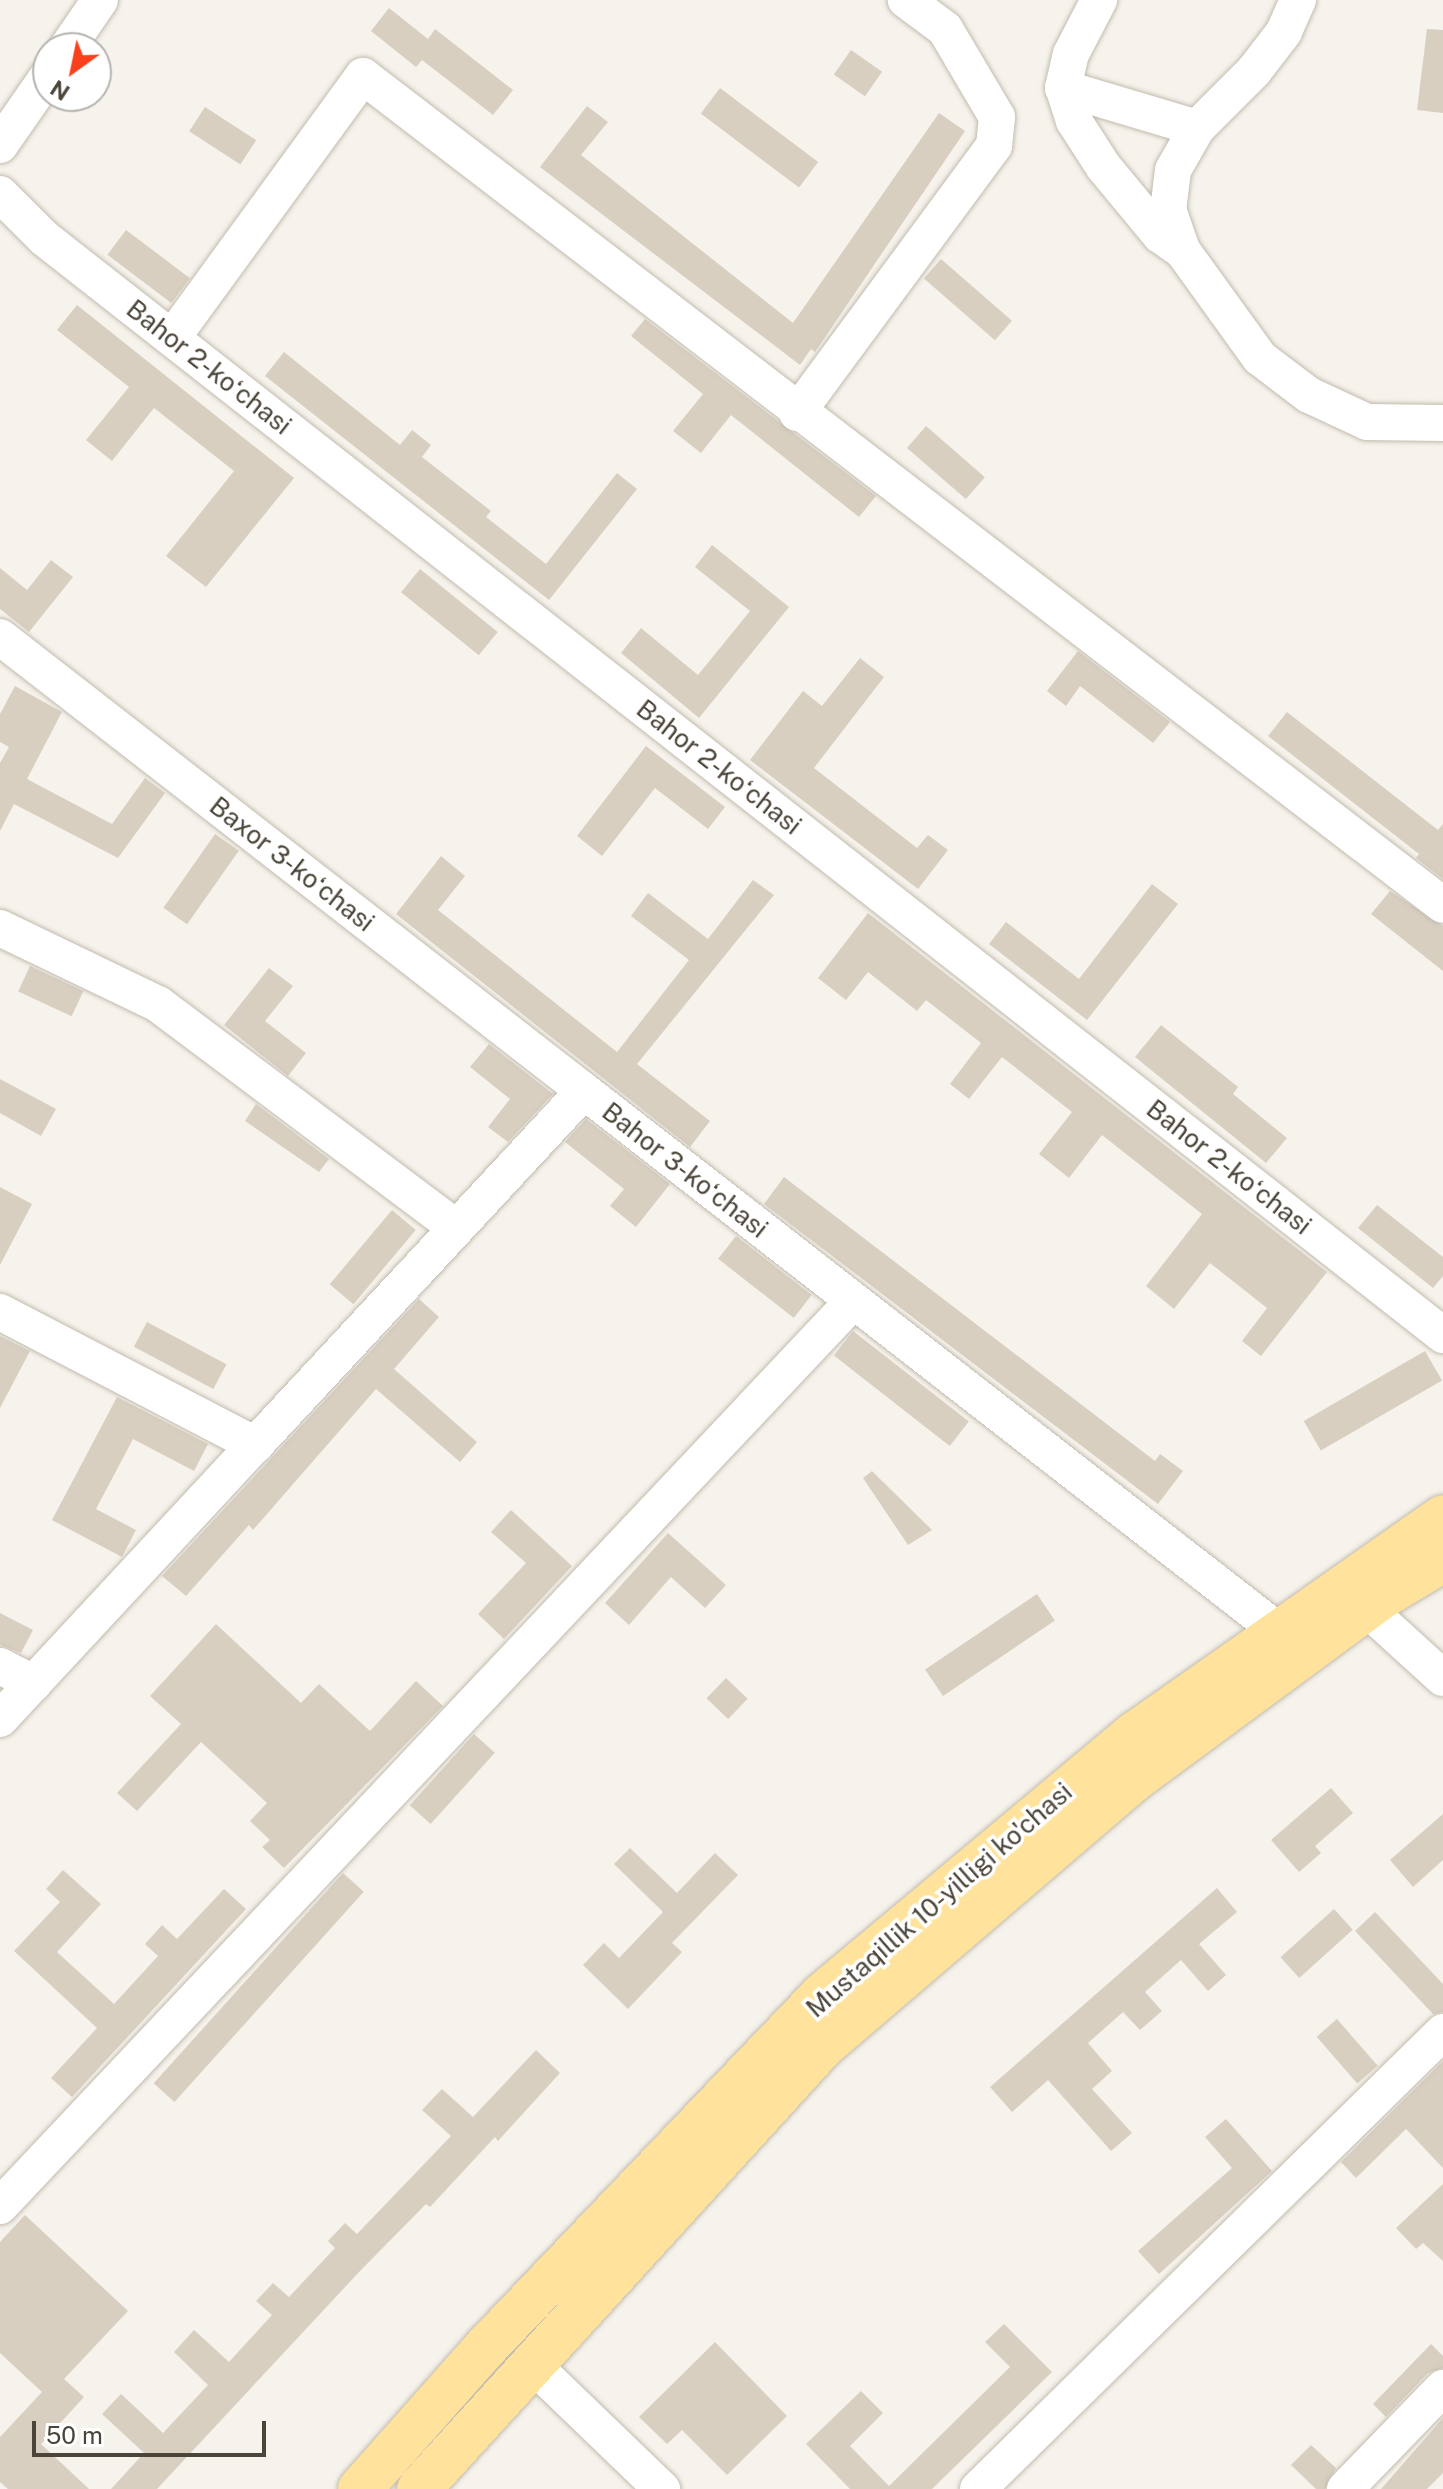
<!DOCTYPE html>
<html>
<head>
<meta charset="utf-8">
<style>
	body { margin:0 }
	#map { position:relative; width:1443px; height:2489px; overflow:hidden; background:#f6f3ec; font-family:"Public Sans",sans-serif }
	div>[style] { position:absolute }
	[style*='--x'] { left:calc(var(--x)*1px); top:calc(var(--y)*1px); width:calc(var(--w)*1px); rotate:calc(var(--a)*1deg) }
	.building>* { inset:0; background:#d8cfc1; transform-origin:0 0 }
	.roads { filter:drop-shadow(0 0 2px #c2bbae) drop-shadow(0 0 2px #c2bbae) }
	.minor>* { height:36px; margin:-18px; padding:0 18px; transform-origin:18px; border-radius:18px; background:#fff }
	.major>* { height:44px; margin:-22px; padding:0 22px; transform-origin:22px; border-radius:22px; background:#ffe39c }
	span { translate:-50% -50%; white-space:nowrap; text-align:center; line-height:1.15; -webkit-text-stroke:7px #fff; paint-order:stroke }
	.street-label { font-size:26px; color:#4b4439 }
	.north { position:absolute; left:32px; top:32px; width:80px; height:80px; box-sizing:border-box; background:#fff; border:2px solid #b7b4b0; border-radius:50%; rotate:213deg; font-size:22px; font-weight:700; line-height:32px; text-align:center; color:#4b4439 }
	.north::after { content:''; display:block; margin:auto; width:28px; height:36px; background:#fc3f1d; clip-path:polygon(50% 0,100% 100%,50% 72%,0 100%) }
	.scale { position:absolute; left:32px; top:2421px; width:234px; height:36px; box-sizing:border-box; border:4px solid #4b4439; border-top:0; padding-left:10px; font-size:24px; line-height:28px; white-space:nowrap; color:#4b4439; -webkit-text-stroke:6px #fff; paint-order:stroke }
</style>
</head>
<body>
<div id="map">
	<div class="building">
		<div style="clip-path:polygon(389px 8px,428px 39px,435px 29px,513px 90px,493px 115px,422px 60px,416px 67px,371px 31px)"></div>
		<div style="clip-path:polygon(1427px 29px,1443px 30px,1443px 113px,1417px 110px)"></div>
		<div style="left:851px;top:50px;width:38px;height:30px;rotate:35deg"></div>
		<div style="left:720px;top:88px;width:123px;height:32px;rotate:37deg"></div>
		<div style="clip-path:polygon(587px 106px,608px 122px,581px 155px,793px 323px,939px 113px,965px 131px,815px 352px,811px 349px,800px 365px,540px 167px)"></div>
		<div style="left:205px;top:107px;width:61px;height:29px;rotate:33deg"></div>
		<div style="left:126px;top:230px;width:80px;height:31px;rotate:37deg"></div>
		<div style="left:941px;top:259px;width:94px;height:26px;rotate:41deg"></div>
		<div style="clip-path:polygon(77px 305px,294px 478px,206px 587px,166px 556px,234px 471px,154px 408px,112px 461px,86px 440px,129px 387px,57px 330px)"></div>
		<div style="clip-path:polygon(645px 319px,876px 496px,859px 517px,731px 415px,701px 453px,673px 431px,703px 394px,631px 336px)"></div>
		<div style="clip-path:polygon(284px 352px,400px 445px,412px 430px,431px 445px,422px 457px,491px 511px,486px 517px,546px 564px,617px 473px,637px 489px,549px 600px,265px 376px)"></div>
		<div style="left:926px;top:426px;width:78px;height:29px;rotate:41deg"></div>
		<div style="clip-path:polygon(712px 545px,789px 607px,699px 718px,621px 653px,641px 628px,698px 675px,750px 611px,695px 567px)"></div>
		<div style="clip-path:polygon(51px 560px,73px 577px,29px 632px,0 609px,0 568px,27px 590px)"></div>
		<div style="left:420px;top:569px;width:100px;height:30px;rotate:39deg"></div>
		<div style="clip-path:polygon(1078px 651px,1170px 722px,1153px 743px,1080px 686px,1066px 706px,1047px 691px)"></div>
		<div style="clip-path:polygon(860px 658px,884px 677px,814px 768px,917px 848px,928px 835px,948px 850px,918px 889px,750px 760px,803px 691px,822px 706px)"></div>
		<div style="clip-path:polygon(15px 686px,62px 712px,27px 779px,112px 824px,145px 778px,165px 793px,118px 858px,14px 804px,0 831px,0 763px,9px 747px,0 742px,0 714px)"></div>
		<div style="clip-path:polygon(1287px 712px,1438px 830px,1443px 824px,1443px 879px,1416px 858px,1419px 854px,1268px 736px)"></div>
		<div style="clip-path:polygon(646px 746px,725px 807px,708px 829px,655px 788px,602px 856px,577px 836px)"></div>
		<div style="left:215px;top:834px;width:29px;height:90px;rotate:35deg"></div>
		<div style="clip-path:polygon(441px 856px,465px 876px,438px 910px,617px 1052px,689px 960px,631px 916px,648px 893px,708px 939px,753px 880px,774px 895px,637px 1064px,710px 1121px,690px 1147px,396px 914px)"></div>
		<div style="clip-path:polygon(1152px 884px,1178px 904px,1087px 1020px,989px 944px,1006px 922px,1079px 979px)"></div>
		<div style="clip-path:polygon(1390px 891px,1443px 926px,1443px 971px,1371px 914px)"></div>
		<div style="clip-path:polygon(868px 913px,1327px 1272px,1261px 1356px,1242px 1341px,1267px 1308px,1210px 1263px,1174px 1309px,1146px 1286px,1202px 1214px,1102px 1135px,1069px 1178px,1039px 1154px,1072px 1112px,1002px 1057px,969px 1099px,950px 1084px,981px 1043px,926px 1000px,917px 1011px,868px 972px,846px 1000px,818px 978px)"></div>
		<div style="left:30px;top:966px;width:59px;height:28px;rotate:25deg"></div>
		<div style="clip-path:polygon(269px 968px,293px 986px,265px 1021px,306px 1053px,288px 1076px,224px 1025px)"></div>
		<div style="clip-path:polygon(1161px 1025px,1238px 1087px,1233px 1094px,1287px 1138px,1266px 1163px,1135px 1057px)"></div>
		<div style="clip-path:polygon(489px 1044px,553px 1094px,508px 1142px,488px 1127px,510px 1099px,470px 1067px)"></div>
		<div style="clip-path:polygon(0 1079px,56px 1109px,41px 1136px,0 1113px)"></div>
		<div style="clip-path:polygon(256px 1104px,329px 1159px,319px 1172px,245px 1121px)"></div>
		<div style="clip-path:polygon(586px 1119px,670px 1184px,636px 1227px,610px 1206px,624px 1189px,565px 1142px)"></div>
		<div style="clip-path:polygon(784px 1177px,1155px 1461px,1160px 1454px,1183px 1471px,1158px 1504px,764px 1204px)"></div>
		<div style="clip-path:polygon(0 1187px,32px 1204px,0 1265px)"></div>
		<div style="clip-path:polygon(1377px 1205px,1443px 1257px,1443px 1276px,1433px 1288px,1358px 1228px)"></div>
		<div style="left:392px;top:1210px;width:31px;height:97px;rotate:40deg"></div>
		<div style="left:736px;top:1236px;width:96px;height:29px;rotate:38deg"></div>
		<div style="clip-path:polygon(419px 1299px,439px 1317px,394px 1369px,477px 1442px,460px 1462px,376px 1389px,253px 1530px,249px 1525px,186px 1596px,162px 1576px)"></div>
		<div style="left:147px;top:1322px;width:90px;height:28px;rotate:28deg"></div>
		<div style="left:853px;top:1331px;width:147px;height:31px;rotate:38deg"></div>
		<div style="clip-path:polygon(0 1336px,30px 1351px,0 1408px)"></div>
		<div style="left:1425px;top:1351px;width:34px;height:140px;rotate:60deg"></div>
		<div style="clip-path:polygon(117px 1397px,208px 1444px,194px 1471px,133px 1439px,96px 1509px,136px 1530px,122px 1557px,52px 1520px)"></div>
		<div style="clip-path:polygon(872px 1471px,932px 1530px,908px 1545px,863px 1478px)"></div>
		<div style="clip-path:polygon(511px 1510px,572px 1566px,504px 1639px,478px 1614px,526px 1563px,491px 1532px)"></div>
		<div style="clip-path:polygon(668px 1533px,726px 1585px,705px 1608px,671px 1577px,629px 1625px,605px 1603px)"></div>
		<div style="left:1037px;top:1594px;width:32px;height:135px;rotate:56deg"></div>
		<div style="clip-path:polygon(0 1613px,33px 1630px,21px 1653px,0 1645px)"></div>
		<div style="clip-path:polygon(216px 1624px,301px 1703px,319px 1684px,370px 1731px,416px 1681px,443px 1706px,284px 1868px,262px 1847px,270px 1840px,250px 1821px,267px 1803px,201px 1742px,137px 1811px,117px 1793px,181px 1724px,150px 1696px)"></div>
		<div style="left:726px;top:1678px;width:30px;height:28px;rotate:44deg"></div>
		<div style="left:474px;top:1734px;width:28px;height:96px;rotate:42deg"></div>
		<div style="clip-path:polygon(1331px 1788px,1353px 1813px,1315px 1846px,1321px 1853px,1299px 1872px,1271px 1840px)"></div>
		<div style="clip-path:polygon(1443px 1814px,1443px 1860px,1413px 1887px,1390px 1860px)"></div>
		<div style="clip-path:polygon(630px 1848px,677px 1893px,715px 1853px,738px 1875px,672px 1943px,682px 1952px,628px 2009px,583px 1965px,604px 1943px,619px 1958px,663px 1912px,614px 1864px)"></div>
		<div style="clip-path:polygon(63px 1870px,101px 1904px,57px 1952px,114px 2004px,158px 1956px,145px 1944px,162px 1925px,177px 1939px,224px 1889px,246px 1909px,72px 2097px,51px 2078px,97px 2028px,14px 1951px,60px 1902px,46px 1889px)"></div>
		<div style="left:343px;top:1873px;width:28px;height:283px;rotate:42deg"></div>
		<div style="clip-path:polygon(1217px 1888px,1237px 1912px,1199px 1944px,1226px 1975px,1208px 1991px,1181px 1960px,1145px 1992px,1162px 2011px,1140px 2030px,1123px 2012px,1088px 2043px,1112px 2071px,1092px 2089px,1132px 2133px,1111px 2151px,1048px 2080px,1012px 2112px,990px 2087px)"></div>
		<div style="left:1334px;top:1909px;width:28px;height:72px;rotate:48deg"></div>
		<div style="clip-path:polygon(1375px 1912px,1443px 1984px,1443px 2012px,1433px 2014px,1355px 1931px)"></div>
		<div style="left:1337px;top:2019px;width:62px;height:27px;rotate:49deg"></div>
		<div style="clip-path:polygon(536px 2050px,560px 2073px,498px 2141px,495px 2137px,430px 2207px,426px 2204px,360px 2271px,157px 2489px,111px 2489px,144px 2453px,102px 2414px,121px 2394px,163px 2433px,208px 2385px,174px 2352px,194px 2330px,229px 2362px,272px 2315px,256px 2301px,273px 2283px,289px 2297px,335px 2248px,328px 2241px,345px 2223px,357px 2234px,451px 2136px,422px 2110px,442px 2089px,473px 2117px)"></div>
		<div style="clip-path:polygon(1443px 2061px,1443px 2168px,1406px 2129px,1356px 2178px,1341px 2162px)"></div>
		<div style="clip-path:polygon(1226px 2119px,1272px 2171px,1159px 2274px,1138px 2251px,1232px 2168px,1205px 2137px)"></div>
		<div style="clip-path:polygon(1443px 2184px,1443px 2261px,1423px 2243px,1416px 2249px,1396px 2228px)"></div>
		<div style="clip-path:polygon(25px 2215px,128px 2311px,64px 2379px,84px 2397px,41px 2444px,89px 2489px,8px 2489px,0 2482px,0 2437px,42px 2392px,0 2353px,0 2242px)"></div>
		<div style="clip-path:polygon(1004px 2324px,1052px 2372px,932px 2489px,850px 2489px,806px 2444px,861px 2391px,883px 2413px,850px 2446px,889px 2486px,1010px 2367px,985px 2342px)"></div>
		<div style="clip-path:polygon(715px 2342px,787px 2416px,727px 2475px,682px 2430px,667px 2444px,639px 2417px)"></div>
		<div style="clip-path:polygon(1431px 2344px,1443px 2356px,1443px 2368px,1428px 2373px,1386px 2417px,1373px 2404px)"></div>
		<div style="clip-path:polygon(1443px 2418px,1443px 2473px,1427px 2489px,1381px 2489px)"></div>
		<div style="clip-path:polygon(1311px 2445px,1336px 2468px,1325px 2489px,1316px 2489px,1291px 2465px)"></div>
	</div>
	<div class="roads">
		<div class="minor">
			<div style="--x:1298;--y:0;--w:35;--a:114"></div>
			<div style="--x:1284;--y:32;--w:49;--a:127.6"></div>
			<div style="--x:1254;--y:71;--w:81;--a:135"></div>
			<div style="--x:1197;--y:128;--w:48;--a:119.7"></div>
			<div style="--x:1173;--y:170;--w:39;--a:97"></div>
			<div style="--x:1168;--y:209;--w:43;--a:71.1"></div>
			<div style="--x:1182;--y:250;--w:133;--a:54.2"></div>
			<div style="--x:1260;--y:358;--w:61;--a:37.1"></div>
			<div style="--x:1309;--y:395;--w:64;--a:25"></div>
			<div style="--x:1367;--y:422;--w:76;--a:0.8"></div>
			<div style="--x:67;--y:48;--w:58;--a:-55.5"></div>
			<div style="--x:1063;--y:88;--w:35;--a:-77"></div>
			<div style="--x:1071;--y:54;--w:61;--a:-62.6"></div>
			<div style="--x:0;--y:145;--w:84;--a:-55.2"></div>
			<div style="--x:0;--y:194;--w:62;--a:45"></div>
			<div style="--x:44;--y:238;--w:1778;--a:38.1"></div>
			<div style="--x:1180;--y:249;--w:24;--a:-145"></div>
			<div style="--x:1160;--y:235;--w:89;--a:-129.6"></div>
			<div style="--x:1103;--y:166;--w:54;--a:-122.8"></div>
			<div style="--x:1074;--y:121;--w:35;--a:-108"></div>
			<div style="--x:1063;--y:88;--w:140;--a:16.6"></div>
			<div style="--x:172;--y:338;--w:324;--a:-53.9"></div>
			<div style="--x:363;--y:76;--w:1361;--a:37.51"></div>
			<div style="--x:797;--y:413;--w:332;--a:-53.6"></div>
			<div style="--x:994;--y:146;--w:29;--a:-84"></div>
			<div style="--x:997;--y:117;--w:102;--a:-120.6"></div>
			<div style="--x:945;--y:29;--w:49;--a:-143.4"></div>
			<div style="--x:0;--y:637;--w:740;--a:37.86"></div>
			<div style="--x:0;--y:928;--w:175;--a:25.7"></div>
			<div style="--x:158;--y:1004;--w:373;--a:36.9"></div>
			<div style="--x:0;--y:1312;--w:288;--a:27.5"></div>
			<div style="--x:255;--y:1445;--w:483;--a:-47.1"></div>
			<div style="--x:584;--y:1091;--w:883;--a:37.87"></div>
			<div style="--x:1366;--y:1608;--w:104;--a:42.3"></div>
			<div style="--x:0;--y:1666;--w:38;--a:27"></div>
			<div style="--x:0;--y:1719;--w:374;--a:-47.1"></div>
			<div style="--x:0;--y:2206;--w:1244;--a:-46.69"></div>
			<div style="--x:534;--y:2366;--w:178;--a:43.9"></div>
			<div style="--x:978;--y:2489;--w:652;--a:-44.5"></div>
			<div style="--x:1345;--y:2489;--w:141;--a:-45.9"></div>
		</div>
		<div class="major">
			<div style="--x:360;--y:2489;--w:191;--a:-48.4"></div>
			<div style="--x:487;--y:2346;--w:484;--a:-46.3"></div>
			<div style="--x:821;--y:1996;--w:410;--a:-39.9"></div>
			<div style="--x:1136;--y:1733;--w:375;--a:-35.1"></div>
			<div style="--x:419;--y:2489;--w:598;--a:-47.64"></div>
			<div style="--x:822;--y:2047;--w:413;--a:-40.6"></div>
			<div style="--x:1136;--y:1778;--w:307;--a:-36.4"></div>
			<div style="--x:1383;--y:1596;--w:70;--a:-31"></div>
		</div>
	</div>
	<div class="street-label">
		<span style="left:209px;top:367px;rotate:38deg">Bahor 2-koʻchasi</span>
		<span style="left:719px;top:767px;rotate:38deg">Bahor 2-koʻchasi</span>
		<span style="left:292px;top:864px;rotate:38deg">Baxor 3-koʻchasi</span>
		<span style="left:1229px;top:1167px;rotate:38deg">Bahor 2-koʻchasi</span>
		<span style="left:685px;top:1170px;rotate:38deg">Bahor 3-koʻchasi</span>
		<span style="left:939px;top:1900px;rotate:-41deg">Mustaqillik 10-yilligi ko'chasi</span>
	</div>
	<div class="north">N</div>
	<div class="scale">50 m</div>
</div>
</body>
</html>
